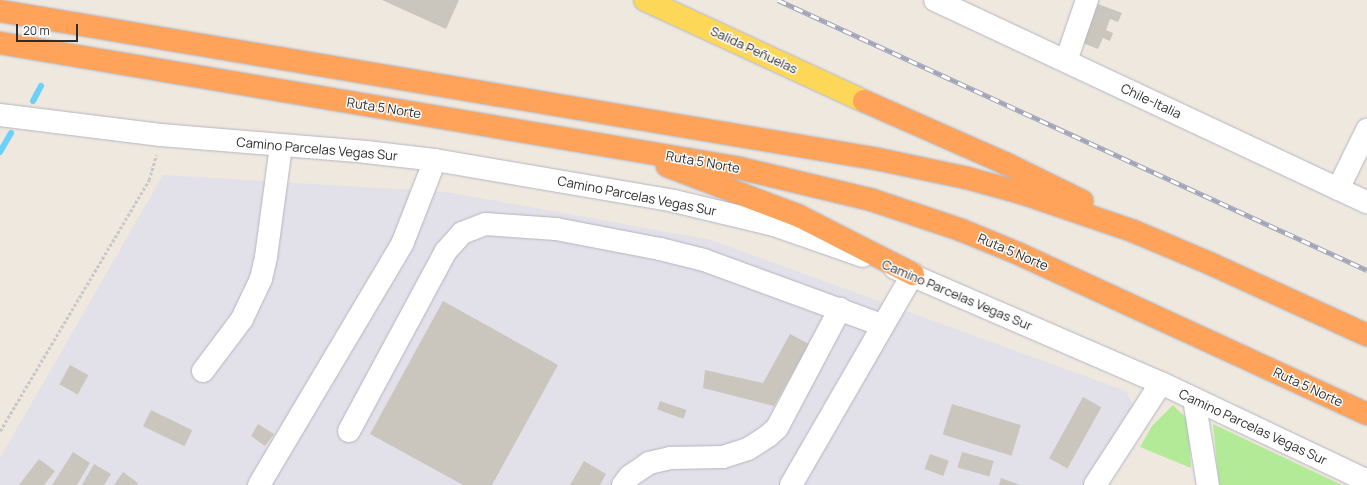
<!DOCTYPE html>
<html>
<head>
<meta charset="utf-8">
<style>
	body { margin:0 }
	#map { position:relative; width:1367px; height:485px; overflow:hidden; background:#efe8df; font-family:Manrope,sans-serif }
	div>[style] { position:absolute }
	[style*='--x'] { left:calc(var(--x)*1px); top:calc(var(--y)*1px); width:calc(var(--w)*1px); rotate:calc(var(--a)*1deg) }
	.industrial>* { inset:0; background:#e2e0e8 }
	.green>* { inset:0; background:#b3ea98 }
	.stream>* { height:6px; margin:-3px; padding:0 3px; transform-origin:3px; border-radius:3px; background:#6bd1f8 }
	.building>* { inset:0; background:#cbc6bd; transform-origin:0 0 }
	.path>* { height:2.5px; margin-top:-1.25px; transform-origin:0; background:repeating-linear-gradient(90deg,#c8c8c8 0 3px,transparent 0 5px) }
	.roads { filter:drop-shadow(0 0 1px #b3b5c1) drop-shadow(0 0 1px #b3b5c1) }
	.minor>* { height:22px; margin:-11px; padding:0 11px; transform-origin:11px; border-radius:11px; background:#fff }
	.major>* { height:22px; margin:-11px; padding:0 11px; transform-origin:11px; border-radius:11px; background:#fcd758 }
	.highway>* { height:22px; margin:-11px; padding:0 11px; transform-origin:11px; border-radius:11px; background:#ffa35a }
	.rail>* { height:4.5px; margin-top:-2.25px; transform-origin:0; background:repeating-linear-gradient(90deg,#fff 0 9px,#a1a4b9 0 18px); box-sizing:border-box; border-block:1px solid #a1a4b9 }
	span { translate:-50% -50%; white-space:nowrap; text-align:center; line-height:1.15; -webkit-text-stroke:3px #fff; paint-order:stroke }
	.street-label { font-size:13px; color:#2d2d2d }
	.scale { position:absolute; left:16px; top:24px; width:62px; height:18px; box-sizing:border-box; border:2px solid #2d2d2d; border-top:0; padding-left:5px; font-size:12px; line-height:14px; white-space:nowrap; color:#2d2d2d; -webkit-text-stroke:3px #fff; paint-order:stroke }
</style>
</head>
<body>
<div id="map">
	<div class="industrial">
		<div style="clip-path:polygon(163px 175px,447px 192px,711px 240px,1126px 391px,1135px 409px,1085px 485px,0 485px,0 458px)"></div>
	</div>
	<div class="green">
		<div style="clip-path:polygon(1173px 405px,1188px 420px,1191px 468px,1140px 447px,1152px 426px)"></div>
		<div style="clip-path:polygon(1213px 424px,1342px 485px,1219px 485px)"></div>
	</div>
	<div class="stream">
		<div style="--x:33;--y:101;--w:17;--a:-62"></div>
		<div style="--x:0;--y:152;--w:22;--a:-60"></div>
	</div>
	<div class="building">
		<div style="clip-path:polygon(382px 0,459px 0,446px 29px)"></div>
		<div style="clip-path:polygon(1098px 4px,1122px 13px,1118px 22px,1110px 19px,1106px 30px,1113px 33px,1110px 41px,1103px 38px,1098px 49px,1083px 43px)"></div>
		<div style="clip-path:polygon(443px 301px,558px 365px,492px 485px,463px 485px,370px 434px)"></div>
		<div style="clip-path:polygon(790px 334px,809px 344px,774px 406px,703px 388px,705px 370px,763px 383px)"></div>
		<div style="left:70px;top:365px;width:21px;height:22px;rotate:29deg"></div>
		<div style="left:1083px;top:397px;width:21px;height:70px;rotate:29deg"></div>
		<div style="left:660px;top:401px;width:28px;height:9px;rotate:19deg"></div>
		<div style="left:952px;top:404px;width:72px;height:32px;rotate:17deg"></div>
		<div style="left:151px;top:410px;width:46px;height:18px;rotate:26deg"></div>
		<div style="clip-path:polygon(258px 424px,274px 434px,265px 446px,251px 436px)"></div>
		<div style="clip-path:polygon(73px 452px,90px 463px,77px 485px,52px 485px)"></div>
		<div style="left:962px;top:452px;width:33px;height:16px;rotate:16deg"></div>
		<div style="left:930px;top:454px;width:20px;height:16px;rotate:20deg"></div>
		<div style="clip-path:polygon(39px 459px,55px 471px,44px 485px,19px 485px)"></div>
		<div style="clip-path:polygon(584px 461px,606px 474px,600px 485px,570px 485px)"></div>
		<div style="clip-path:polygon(94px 464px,111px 474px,104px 485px,82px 485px)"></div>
		<div style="clip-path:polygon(123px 472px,138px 483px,137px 485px,114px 485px)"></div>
		<div style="clip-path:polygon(1001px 478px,1020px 485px,999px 485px)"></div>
	</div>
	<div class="path">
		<div style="--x:0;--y:431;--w:292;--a:-59.3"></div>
		<div style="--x:149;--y:180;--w:26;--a:-74"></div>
	</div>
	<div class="roads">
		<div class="minor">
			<div style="--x:935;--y:0;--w:477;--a:25.1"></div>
			<div style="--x:1066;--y:61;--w:65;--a:-71"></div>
			<div style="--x:0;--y:115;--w:162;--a:7.1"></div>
			<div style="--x:161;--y:135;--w:206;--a:4.7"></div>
			<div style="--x:366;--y:152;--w:69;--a:6.6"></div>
			<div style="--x:435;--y:160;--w:242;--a:9.7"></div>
			<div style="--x:674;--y:201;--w:103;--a:13.5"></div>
			<div style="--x:774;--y:225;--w:94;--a:19.2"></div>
			<div style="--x:1338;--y:189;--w:66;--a:-63.8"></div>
			<div style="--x:895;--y:268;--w:290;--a:23.4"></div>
			<div style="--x:1161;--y:383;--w:228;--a:25.4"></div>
			<div style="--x:203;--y:371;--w:65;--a:-53.1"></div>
			<div style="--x:242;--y:319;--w:44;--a:-64.6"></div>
			<div style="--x:261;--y:279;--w:23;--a:-77"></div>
			<div style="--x:266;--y:257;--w:112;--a:-82.3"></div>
			<div style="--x:1194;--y:399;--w:87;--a:80.8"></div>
			<div style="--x:349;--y:431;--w:204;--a:-61.7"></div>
			<div style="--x:446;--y:251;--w:24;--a:-48"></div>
			<div style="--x:462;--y:233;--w:25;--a:-21"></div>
			<div style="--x:485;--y:224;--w:71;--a:4"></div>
			<div style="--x:556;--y:229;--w:106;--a:10.9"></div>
			<div style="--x:660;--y:249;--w:45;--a:14"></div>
			<div style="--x:704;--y:260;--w:189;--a:20.1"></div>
			<div style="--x:259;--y:485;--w:282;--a:-59.3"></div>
			<div style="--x:403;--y:242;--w:88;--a:-68.7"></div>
			<div style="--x:623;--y:485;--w:11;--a:-52"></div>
			<div style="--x:630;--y:476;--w:23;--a:-34"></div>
			<div style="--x:649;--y:463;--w:22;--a:-13"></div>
			<div style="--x:670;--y:458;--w:53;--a:-1.1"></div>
			<div style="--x:723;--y:457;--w:26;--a:-18"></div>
			<div style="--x:748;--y:449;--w:24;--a:-33"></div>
			<div style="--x:768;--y:436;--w:12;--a:-42"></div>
			<div style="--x:777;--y:428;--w:135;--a:-62.1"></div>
			<div style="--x:791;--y:485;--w:244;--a:-60"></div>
			<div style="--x:1095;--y:485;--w:121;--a:-57.1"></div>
		</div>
		<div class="major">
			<div style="--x:645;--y:0;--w:241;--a:24.8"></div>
		</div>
		<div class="highway">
			<div style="--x:0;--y:11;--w:889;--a:9.58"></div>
			<div style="--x:877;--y:159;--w:92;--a:11.9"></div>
			<div style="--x:967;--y:178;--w:57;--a:15.3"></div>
			<div style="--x:1022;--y:193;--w:117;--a:18.9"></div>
			<div style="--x:1133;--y:231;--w:82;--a:22.8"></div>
			<div style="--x:1209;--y:263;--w:174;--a:24.5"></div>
			<div style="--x:0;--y:43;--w:749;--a:9.6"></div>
			<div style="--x:739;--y:168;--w:137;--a:13.5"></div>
			<div style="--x:872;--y:200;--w:94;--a:18.6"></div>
			<div style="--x:961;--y:230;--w:61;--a:22.3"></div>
			<div style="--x:1017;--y:253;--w:385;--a:24.7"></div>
			<div style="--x:864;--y:101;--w:156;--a:23.8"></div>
			<div style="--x:1007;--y:164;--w:84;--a:26.3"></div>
			<div style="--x:667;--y:166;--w:141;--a:20.7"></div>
			<div style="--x:799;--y:216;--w:128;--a:27"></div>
		</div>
	</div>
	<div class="rail">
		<div style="--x:778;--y:0;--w:648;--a:24.63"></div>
	</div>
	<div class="street-label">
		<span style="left:754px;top:50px;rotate:25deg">Salida Peñuelas</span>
		<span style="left:1151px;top:101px;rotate:25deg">Chile-Italia</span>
		<span style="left:384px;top:108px;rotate:9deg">Ruta 5 Norte</span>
		<span style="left:317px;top:149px;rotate:5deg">Camino Parcelas Vegas Sur</span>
		<span style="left:703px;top:162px;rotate:10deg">Ruta 5 Norte</span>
		<span style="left:637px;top:196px;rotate:11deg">Camino Parcelas Vegas Sur</span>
		<span style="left:1013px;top:252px;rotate:23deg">Ruta 5 Norte</span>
		<span style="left:957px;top:295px;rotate:23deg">Camino Parcelas Vegas Sur</span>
		<span style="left:1308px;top:387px;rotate:25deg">Ruta 5 Norte</span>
		<span style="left:1253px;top:427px;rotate:25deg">Camino Parcelas Vegas Sur</span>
	</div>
	<div class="scale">20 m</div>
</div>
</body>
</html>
